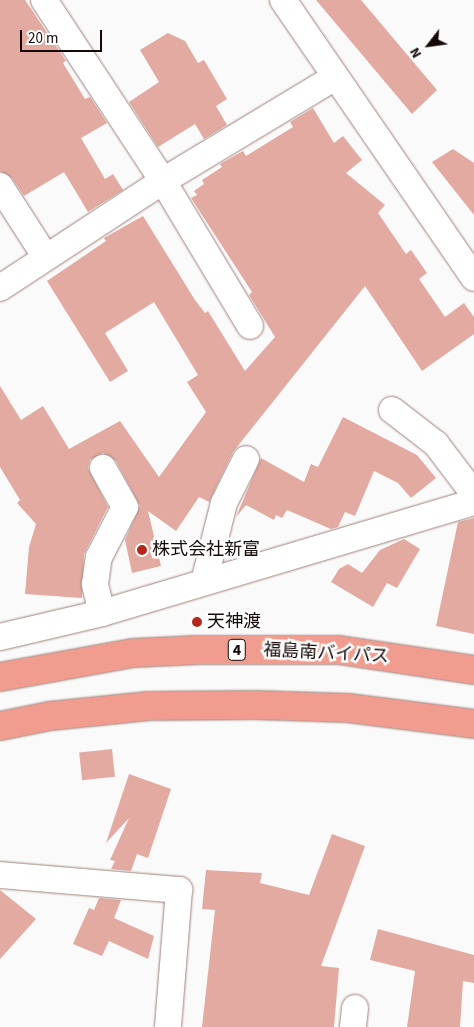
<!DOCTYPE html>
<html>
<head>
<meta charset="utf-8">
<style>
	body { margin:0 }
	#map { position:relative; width:474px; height:1027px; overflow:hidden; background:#fafafa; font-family:"Source Sans 3","Noto Sans JP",sans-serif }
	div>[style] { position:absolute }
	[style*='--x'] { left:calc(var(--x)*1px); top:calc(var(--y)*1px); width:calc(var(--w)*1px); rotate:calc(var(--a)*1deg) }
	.building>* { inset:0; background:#e2aaa1; transform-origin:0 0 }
	.roads { filter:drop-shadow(0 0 1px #9f807b) drop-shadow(0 0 1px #9f807b) }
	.street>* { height:26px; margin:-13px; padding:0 13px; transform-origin:13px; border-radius:13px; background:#fff }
	.highway>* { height:28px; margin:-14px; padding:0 14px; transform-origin:14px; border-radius:14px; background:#f09d8f }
	.dots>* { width:14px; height:14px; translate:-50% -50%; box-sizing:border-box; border:2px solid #fff; border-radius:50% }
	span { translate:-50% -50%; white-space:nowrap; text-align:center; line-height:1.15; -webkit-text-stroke:5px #fff; paint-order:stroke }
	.shield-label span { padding:1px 4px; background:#fff; border:1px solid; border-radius:4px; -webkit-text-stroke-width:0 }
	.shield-label { font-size:16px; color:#150a08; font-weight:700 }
	.poi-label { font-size:18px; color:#150a08 }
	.left { translate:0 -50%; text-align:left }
	.street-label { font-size:18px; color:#150a08 }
	.north { position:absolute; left:404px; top:20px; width:50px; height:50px; -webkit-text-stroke:4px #fff; paint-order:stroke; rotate:240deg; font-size:14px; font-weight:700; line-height:20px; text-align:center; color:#150a08 }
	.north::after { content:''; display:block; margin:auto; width:18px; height:22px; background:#150a08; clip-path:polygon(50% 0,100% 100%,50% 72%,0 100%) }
	.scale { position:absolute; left:20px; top:30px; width:82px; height:22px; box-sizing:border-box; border:2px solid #150a08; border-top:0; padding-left:6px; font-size:15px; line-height:18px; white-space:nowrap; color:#150a08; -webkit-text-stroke:4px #fff; paint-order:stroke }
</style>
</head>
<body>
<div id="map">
	<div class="building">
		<div style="clip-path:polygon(0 0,25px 0,66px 61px,63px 63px,85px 99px,90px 97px,107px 123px,81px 138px,105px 179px,113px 174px,123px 190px,88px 212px,64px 172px,24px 196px,12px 178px,0 171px)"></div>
		<div style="clip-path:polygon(316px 0,361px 0,437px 90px,412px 114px)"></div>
		<div style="clip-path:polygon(168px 33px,185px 41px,198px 63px,204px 60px,227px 99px,216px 106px,227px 125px,204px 139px,195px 124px,158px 147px,129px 102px,159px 82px,140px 50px)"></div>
		<div style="clip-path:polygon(313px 108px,334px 143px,343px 136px,362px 160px,346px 173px,385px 205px,378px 213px,406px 254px,411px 250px,427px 273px,419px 279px,445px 317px,464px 303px,474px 317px,474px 334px,422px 371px,365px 286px,233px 452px,209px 502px,199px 497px,176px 531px,148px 511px,161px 566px,132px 573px,125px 540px,140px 506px,116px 461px,103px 453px,90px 460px,88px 468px,108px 507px,84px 554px,82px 598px,25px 594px,29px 547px,36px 524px,17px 503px,20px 500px,0 467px,0 386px,21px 420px,43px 406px,69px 449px,120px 421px,159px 477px,206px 412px,187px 382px,198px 375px,154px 302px,105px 333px,128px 371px,110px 382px,47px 281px,106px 241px,104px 238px,143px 216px,195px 300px,205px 313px,208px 311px,245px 371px,275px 337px,249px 295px,252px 292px,191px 198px,197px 195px,194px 191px,204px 184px,202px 180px,222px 167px,220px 164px,243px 151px,246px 156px,293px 127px,290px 122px)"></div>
		<div style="clip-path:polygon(453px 149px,474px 163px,474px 215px,432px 162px)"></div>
		<div style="clip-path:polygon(343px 417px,417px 455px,436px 478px,411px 498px,398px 483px,374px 471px,355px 516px,345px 512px,338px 527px,331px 529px,287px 510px,282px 518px,276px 515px,274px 520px,246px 505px,236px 517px,261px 458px,304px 482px,311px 464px,318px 467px)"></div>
		<div style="clip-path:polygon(474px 518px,474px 634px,436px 626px,458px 522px)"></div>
		<div style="clip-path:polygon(404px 539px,420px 549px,397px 588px,387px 583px,373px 607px,331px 582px,339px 569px,348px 564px,362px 573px,380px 550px)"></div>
		<div style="left:112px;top:749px;width:28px;height:33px;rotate:84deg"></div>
		<div style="clip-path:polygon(129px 774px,171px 789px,148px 858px,137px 854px,131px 871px,111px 869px,115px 861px,110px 860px,129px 818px,106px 843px)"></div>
		<div style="clip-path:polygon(332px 834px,365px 846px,321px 966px,339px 968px,334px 1027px,202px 1027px,215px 910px,202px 909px,206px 870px,262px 873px,260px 883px,309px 895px)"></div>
		<div style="clip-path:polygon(0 890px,36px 919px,0 959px)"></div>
		<div style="clip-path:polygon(99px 898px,121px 900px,114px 918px,154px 936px,148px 959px,109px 941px,102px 956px,73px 944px,89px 908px,94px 910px)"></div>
		<div style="clip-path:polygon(378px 929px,474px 955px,474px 983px,463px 981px,460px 1027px,407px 1027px,415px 971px,370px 960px)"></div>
	</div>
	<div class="roads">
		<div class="street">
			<div style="--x:44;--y:0;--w:217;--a:56.7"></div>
			<div style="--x:163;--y:181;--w:169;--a:59"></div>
			<div style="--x:283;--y:0;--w:337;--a:55.5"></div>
			<div style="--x:0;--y:186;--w:83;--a:57.3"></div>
			<div style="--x:0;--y:288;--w:195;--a:-33.3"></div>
			<div style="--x:163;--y:181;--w:200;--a:-31.1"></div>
			<div style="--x:392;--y:410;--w:56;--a:37.7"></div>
			<div style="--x:436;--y:444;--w:63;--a:52.8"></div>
			<div style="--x:204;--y:582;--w:81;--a:-75.8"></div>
			<div style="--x:224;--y:503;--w:49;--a:-63.4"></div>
			<div style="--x:102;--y:613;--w:30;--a:-104"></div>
			<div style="--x:95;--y:584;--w:27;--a:-82"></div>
			<div style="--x:99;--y:557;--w:56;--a:-62.5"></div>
			<div style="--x:125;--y:507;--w:45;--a:-119.4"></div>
			<div style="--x:0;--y:637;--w:105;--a:-13.2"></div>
			<div style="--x:102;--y:613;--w:388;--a:-16.6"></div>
			<div style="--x:0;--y:875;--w:180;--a:4.8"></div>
			<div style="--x:179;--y:890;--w:137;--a:94.6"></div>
			<div style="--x:353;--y:1027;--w:19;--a:-84"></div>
		</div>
		<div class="highway">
			<div style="--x:0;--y:677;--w:135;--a:-10.2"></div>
			<div style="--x:133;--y:653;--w:64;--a:-2.7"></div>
			<div style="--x:197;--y:650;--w:142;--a:0"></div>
			<div style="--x:339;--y:650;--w:136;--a:8.4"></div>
			<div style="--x:0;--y:726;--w:51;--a:-11.3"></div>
			<div style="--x:50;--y:716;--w:99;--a:-5.8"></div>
			<div style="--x:148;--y:706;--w:106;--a:-0.5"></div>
			<div style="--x:254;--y:705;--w:94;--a:1.8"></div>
			<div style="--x:348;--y:708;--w:127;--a:7.2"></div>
		</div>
	</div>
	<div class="dots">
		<div style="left:142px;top:550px;background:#b5271a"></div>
		<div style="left:197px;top:622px;background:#b5271a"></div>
	</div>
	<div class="shield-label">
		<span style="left:237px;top:650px">4</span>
	</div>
	<div class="poi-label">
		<span class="left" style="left:152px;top:550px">株式会社新富</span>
		<span class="left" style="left:207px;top:622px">天神渡</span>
	</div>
	<div class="street-label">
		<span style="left:326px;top:654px;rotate:3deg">福島南バイパス</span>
	</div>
	<div class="north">N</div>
	<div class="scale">20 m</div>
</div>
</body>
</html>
